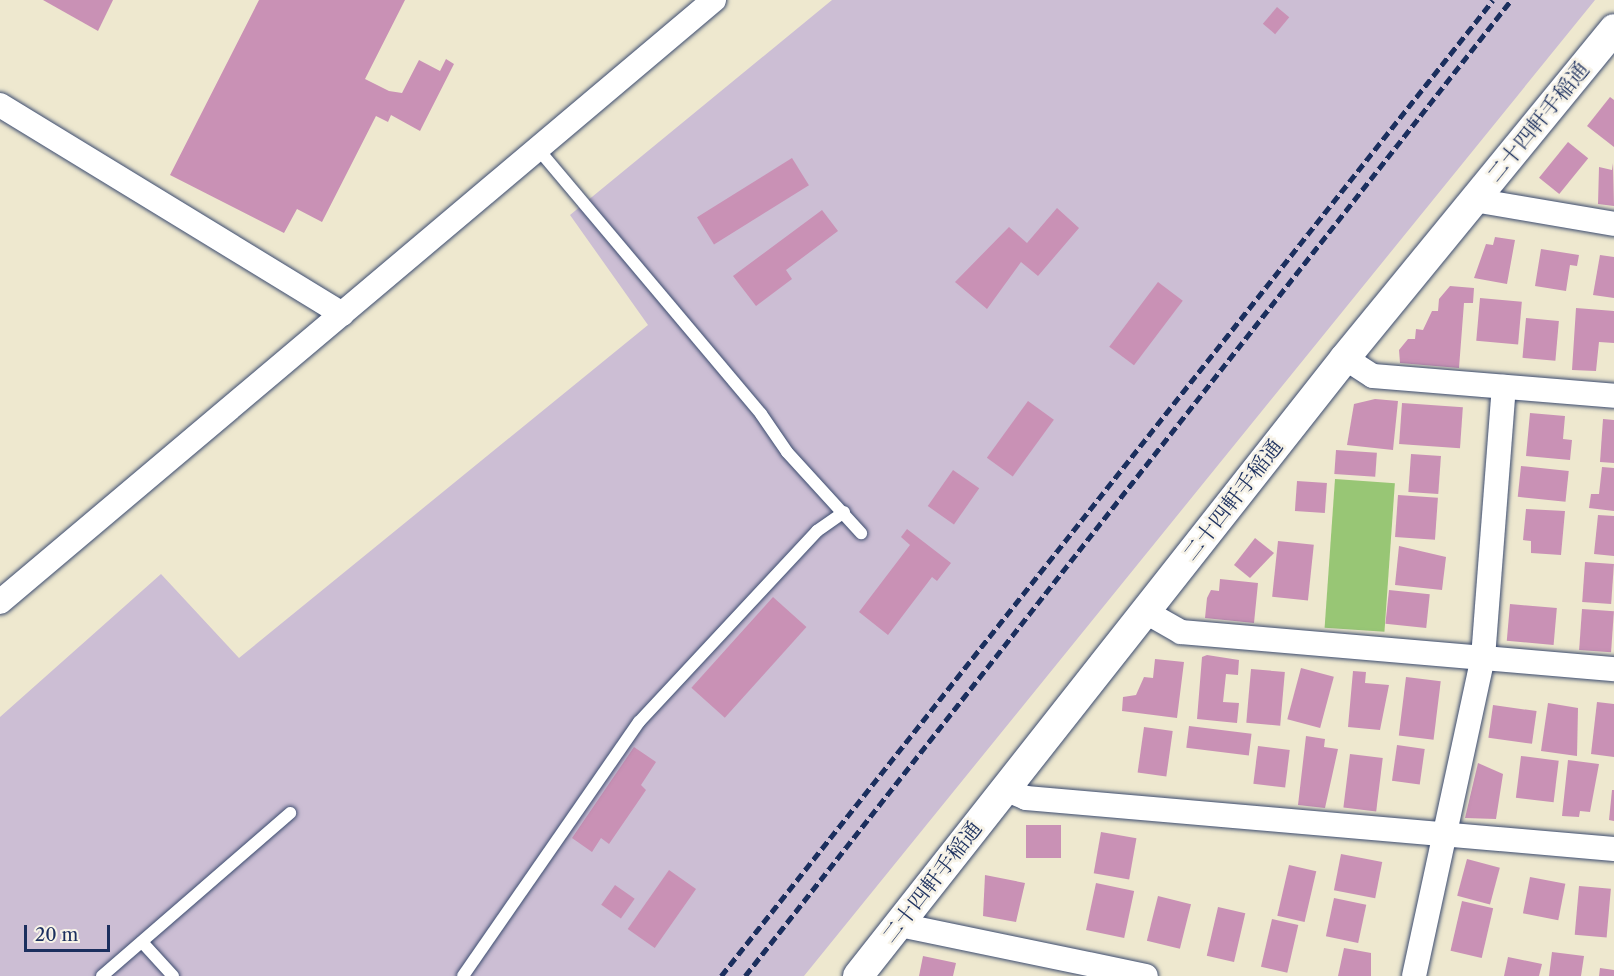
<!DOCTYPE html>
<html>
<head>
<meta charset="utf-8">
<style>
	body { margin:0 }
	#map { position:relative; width:1614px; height:976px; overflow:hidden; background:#eee8cf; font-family:"Libre Caslon Text","Noto Serif JP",serif }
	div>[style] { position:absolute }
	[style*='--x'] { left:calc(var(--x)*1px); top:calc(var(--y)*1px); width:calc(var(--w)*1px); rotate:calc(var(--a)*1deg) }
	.industrial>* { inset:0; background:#ccbed4 }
	.green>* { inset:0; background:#98c675; transform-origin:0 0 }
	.building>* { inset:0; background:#c991b5; transform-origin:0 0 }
	.roads { filter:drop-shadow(0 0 2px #3b4b6f) drop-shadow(0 0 2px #3b4b6f) }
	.service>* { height:12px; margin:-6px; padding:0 6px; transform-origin:6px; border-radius:6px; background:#fff }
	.minor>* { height:24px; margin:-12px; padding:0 12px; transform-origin:12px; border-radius:12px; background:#fff }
	.tertiary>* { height:30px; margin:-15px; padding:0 15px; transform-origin:15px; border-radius:15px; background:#fff }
	.rail>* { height:4.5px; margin-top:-2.25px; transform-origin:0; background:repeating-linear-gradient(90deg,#1b2f5e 0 9px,transparent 0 13.5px) }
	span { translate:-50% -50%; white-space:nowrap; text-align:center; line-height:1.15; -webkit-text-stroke:5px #f7f3e8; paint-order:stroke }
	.street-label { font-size:21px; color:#1b2f5e }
	.scale { position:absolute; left:24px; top:925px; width:86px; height:27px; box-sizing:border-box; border:3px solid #1b2f5e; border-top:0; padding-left:8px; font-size:18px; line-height:21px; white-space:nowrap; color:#1b2f5e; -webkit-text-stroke:4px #f7f3e8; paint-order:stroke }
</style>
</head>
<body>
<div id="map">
	<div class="industrial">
		<div style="clip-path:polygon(832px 0,1595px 0,804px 976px,0 976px,0 717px,161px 574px,239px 658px,648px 325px,570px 215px)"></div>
	</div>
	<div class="green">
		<div style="left:1335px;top:479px;width:60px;height:149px;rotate:4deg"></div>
	</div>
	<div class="building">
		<div style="clip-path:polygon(43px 0,113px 0,98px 31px)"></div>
		<div style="clip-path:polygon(259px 0,405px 0,365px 79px,389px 91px,402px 93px,419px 60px,440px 71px,446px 59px,454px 64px,420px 131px,391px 115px,388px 122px,376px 116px,322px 222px,297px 209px,284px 233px,170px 175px)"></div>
		<div style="left:1277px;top:7px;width:16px;height:22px;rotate:40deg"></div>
		<div style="clip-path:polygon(1610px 97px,1614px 100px,1614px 147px,1587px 126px)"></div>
		<div style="left:1568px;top:142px;width:26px;height:46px;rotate:39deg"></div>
		<div style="left:792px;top:158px;width:32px;height:112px;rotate:58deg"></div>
		<div style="clip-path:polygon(1613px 163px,1614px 206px,1598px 204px,1599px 167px,1612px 170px)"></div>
		<div style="clip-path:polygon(1057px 208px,1079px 228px,1038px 276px,1021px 262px,987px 309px,955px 282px,1009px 227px,1027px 243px)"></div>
		<div style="clip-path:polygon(822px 210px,838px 231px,786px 270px,792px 279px,756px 306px,733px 276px)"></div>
		<div style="clip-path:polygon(1495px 237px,1515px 240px,1507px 284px,1474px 278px,1486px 244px,1493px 245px)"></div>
		<div style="clip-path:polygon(1541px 249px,1579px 255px,1577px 266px,1570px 265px,1566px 291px,1535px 286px)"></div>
		<div style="clip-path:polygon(1600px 255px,1614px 257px,1614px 298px,1593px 295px)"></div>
		<div style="left:1158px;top:282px;width:31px;height:81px;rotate:37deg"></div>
		<div style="clip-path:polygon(1450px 286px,1474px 288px,1473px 303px,1464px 303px,1459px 368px,1400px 363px,1399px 350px,1408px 339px,1415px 339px,1416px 329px,1423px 330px,1432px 311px,1438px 311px,1439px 299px)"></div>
		<div style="left:1480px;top:298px;width:42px;height:43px;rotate:5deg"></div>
		<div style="clip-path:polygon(1576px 308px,1614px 311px,1614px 343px,1599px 342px,1596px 371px,1572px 370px)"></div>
		<div style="left:1526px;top:318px;width:33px;height:40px;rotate:5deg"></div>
		<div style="clip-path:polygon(1375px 399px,1398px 401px,1393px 450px,1347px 445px,1354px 404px)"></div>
		<div style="left:1028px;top:401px;width:32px;height:70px;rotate:36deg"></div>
		<div style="left:1402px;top:403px;width:61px;height:41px;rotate:4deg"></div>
		<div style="clip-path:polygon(1530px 413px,1565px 416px,1563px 439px,1572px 440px,1570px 460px,1526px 456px)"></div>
		<div style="clip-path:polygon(1603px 419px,1614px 420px,1614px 463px,1600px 462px)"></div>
		<div style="left:1336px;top:450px;width:41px;height:24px;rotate:4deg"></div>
		<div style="left:1411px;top:454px;width:30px;height:38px;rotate:4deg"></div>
		<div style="left:1521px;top:466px;width:48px;height:31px;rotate:6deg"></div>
		<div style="clip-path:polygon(1602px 467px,1614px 468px,1614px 511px,1589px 508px,1591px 494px,1599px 494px)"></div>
		<div style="left:953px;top:470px;width:32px;height:44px;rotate:35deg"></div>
		<div style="left:1297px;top:481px;width:30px;height:30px;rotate:4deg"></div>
		<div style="left:1398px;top:495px;width:40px;height:42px;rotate:4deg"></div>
		<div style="clip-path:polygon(1526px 509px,1565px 511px,1561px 555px,1531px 553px,1531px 541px,1523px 540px)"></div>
		<div style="clip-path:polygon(1598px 515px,1614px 516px,1614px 556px,1594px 554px)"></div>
		<div style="clip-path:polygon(907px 529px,951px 563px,937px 581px,932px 577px,888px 635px,859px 612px,910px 545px,901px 537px)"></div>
		<div style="clip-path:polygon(1255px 538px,1274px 553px,1250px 578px,1234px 565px)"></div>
		<div style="left:1278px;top:541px;width:36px;height:56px;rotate:6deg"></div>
		<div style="clip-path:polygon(1399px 546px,1446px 557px,1442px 590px,1395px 585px)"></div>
		<div style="left:1585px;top:562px;width:29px;height:40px;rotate:4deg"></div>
		<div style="clip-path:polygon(1220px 579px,1258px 583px,1254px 623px,1205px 618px,1207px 598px,1211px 590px,1219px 591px)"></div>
		<div style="left:1389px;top:590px;width:41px;height:34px;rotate:6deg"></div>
		<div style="left:773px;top:597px;width:45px;height:122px;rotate:42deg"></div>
		<div style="left:1510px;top:604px;width:47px;height:37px;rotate:5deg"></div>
		<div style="left:1582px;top:609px;width:32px;height:41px;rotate:4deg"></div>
		<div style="clip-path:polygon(1207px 655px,1239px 660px,1238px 675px,1226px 674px,1223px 702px,1239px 703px,1237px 723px,1197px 719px,1202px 657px)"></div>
		<div style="clip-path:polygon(1155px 659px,1184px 662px,1177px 718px,1122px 711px,1123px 697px,1136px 695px,1144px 677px,1153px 678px)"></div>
		<div style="left:1301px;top:668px;width:34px;height:53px;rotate:15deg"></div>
		<div style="left:1251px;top:669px;width:34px;height:54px;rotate:5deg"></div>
		<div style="clip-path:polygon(1353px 671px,1366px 672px,1365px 683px,1389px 685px,1380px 730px,1348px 727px)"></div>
		<div style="left:1406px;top:677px;width:35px;height:59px;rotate:7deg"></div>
		<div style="clip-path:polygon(1597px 702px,1614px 704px,1614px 757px,1591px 754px)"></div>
		<div style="clip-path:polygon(1548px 703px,1578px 708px,1577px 756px,1541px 751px)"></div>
		<div style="left:1493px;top:705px;width:44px;height:33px;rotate:8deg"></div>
		<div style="left:1189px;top:726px;width:63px;height:22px;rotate:7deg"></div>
		<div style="left:1144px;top:727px;width:29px;height:46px;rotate:8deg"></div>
		<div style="clip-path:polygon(1306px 736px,1325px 739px,1324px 747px,1338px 749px,1325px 808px,1298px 805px)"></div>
		<div style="left:1397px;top:745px;width:28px;height:36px;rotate:8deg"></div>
		<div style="left:1258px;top:746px;width:32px;height:38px;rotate:7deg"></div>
		<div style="clip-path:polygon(634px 747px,656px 762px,641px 785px,646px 790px,609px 844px,601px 838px,592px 852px,572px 838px)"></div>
		<div style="left:1350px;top:754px;width:33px;height:54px;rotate:7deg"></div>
		<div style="left:1521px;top:756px;width:38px;height:42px;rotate:7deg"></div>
		<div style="clip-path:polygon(1568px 760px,1599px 764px,1590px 812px,1580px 811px,1579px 817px,1562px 816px)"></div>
		<div style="clip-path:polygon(1478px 763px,1503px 774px,1496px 819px,1465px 818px)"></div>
		<div style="clip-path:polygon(1612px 790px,1614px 790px,1614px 821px,1609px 820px)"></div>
		<div style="left:1026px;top:825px;width:35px;height:33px"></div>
		<div style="left:1101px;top:832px;width:36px;height:42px;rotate:10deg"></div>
		<div style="left:1341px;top:854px;width:42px;height:37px;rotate:11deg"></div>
		<div style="left:1467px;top:859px;width:34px;height:38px;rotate:15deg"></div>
		<div style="left:1289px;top:865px;width:28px;height:52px;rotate:13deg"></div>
		<div style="left:669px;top:870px;width:33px;height:72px;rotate:35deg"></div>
		<div style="clip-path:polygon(985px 875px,1025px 883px,1016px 922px,983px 916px)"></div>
		<div style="left:1530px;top:877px;width:36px;height:37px;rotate:11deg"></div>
		<div style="left:1096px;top:883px;width:39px;height:48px;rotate:12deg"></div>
		<div style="left:615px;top:885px;width:24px;height:24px;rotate:35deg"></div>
		<div style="left:1579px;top:886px;width:32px;height:49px;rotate:5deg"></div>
		<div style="left:1158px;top:896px;width:34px;height:46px;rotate:14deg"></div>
		<div style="left:1334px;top:898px;width:33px;height:39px;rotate:12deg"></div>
		<div style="left:1462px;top:901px;width:32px;height:51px;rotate:13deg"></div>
		<div style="left:1218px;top:907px;width:28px;height:50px;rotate:13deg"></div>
		<div style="left:1272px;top:919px;width:27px;height:49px;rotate:13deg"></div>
		<div style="clip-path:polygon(1344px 948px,1371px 953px,1371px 976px,1338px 976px)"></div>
		<div style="clip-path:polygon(1552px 952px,1584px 956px,1581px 976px,1549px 976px)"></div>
		<div style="clip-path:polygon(923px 956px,956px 963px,953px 976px,919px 976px)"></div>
		<div style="clip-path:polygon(1508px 957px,1542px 964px,1539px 976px,1504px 976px)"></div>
		<div style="clip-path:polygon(1600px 968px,1614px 970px,1614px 976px,1599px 976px)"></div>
	</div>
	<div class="roads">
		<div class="service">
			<div style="--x:538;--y:149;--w:346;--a:49.9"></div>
			<div style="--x:761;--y:414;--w:46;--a:55.6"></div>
			<div style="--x:787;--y:452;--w:110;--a:47.6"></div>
			<div style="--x:142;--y:942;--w:46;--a:47.6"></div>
			<div style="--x:102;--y:976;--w:249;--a:-40.9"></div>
			<div style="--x:463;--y:976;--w:309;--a:-55.3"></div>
			<div style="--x:639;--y:722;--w:261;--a:-47"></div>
			<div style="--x:817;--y:531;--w:33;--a:-35"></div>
		</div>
		<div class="minor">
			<div style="--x:0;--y:105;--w:401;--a:31.4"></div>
			<div style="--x:1474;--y:200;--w:142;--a:9.7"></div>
			<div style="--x:1345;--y:358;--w:33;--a:33"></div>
			<div style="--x:1373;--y:376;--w:242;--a:4.7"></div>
			<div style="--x:0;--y:602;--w:934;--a:-40.14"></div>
			<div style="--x:1146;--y:612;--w:40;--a:29.7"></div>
			<div style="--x:1181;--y:632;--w:435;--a:4.9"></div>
			<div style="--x:1005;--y:789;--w:23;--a:23"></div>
			<div style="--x:1026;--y:798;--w:590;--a:4.96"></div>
			<div style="--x:900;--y:925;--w:251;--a:11.7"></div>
			<div style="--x:1414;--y:976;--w:325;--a:-77.8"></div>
			<div style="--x:1483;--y:658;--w:272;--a:-85.6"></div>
		</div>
		<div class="tertiary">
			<div style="--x:858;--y:976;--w:787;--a:-51.76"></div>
			<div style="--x:1345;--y:358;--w:425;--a:-50.7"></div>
		</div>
	</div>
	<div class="rail">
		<div style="--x:721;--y:976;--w:1244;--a:-51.66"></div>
		<div style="--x:745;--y:976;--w:1241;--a:-51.87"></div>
	</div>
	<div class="street-label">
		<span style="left:1538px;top:122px;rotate:-51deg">二十四軒手稲通</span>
		<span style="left:1233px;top:500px;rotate:-52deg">二十四軒手稲通</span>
		<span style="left:932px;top:882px;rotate:-52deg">二十四軒手稲通</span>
	</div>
	<div class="scale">20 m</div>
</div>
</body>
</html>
